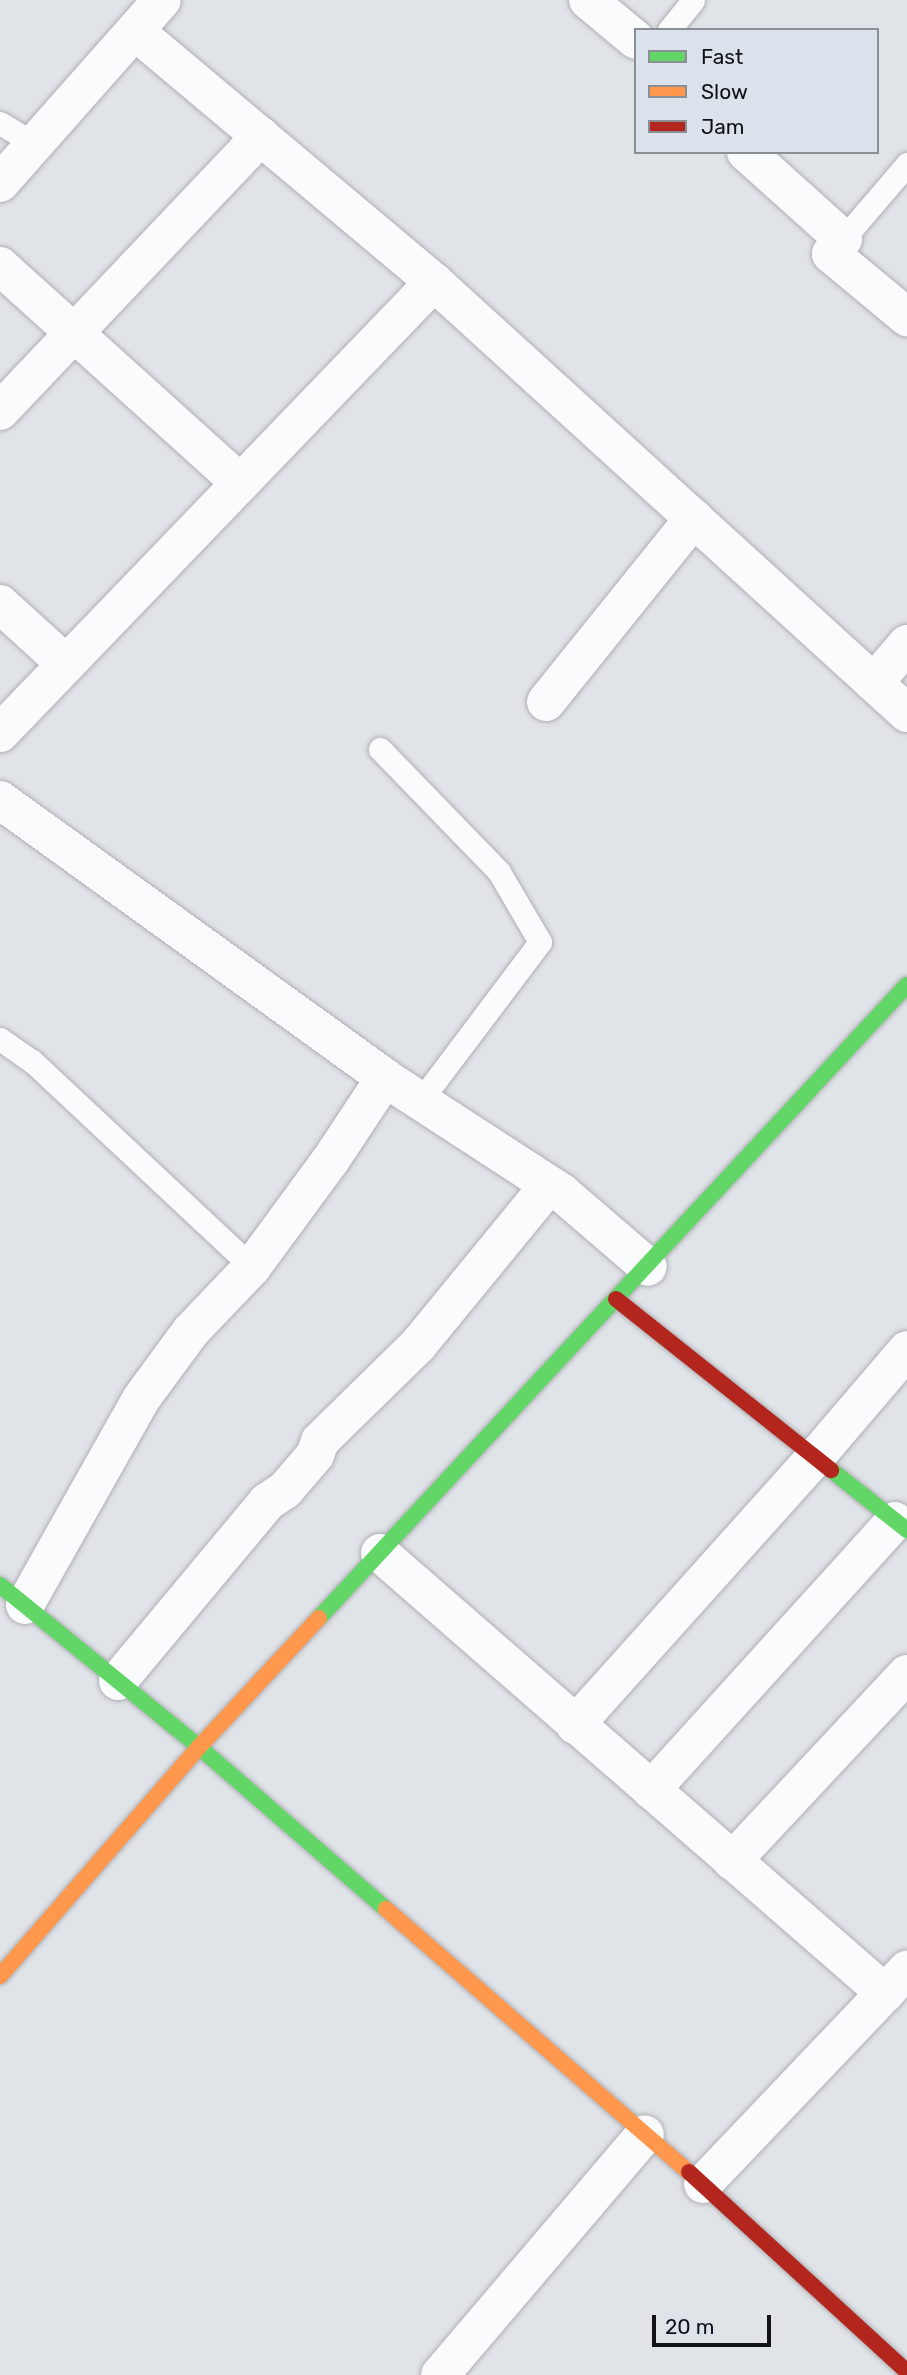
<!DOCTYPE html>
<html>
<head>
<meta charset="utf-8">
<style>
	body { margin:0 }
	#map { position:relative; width:907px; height:2375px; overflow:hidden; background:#e0e3e8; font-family:Rubik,sans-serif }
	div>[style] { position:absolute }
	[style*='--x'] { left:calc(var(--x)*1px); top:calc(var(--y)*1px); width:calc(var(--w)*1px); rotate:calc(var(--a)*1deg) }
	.roads { filter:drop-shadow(0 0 2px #aeb0b4) drop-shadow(0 0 2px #aeb0b4) }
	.lane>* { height:23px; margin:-11.5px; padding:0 11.5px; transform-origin:11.5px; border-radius:11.5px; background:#fafbfc }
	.street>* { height:38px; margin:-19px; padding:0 19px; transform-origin:19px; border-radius:19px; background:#fafbfc }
	.fast>* { height:16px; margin:-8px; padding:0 8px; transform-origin:8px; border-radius:8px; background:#63d668 }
	.slow>* { height:16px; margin:-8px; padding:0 8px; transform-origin:8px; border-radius:8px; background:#ff974d }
	.jam>* { height:16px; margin:-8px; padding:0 8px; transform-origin:8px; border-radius:8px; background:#b3261e }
	span { translate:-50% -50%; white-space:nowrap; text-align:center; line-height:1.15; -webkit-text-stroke:5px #dce2eb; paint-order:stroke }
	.legend { position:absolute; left:634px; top:28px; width:245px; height:126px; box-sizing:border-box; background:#dce2eb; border:2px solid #8a8f95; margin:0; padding:9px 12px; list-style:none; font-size:21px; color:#101215 }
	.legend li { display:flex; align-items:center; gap:14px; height:35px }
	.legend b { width:35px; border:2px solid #8a8f95 }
	.scale { position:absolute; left:652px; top:2315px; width:119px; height:32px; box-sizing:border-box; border:4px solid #101215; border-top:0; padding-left:9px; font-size:21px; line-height:24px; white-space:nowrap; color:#101215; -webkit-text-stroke:5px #dce2eb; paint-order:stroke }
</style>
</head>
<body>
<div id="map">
	<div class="roads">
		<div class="lane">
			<div style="--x:669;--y:30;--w:38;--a:-51"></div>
			<div style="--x:0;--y:123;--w:39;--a:31"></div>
			<div style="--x:843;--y:239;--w:99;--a:-49.5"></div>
			<div style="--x:380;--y:749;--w:171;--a:45.9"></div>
			<div style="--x:499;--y:872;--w:81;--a:59.6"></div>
			<div style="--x:540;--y:942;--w:198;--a:127"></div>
			<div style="--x:0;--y:1039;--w:39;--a:35"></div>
			<div style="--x:32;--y:1061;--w:301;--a:43.1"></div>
		</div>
		<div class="street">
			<div style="--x:588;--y:0;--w:62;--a:39.8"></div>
			<div style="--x:746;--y:152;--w:130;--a:41.9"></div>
			<div style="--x:843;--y:239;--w:19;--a:129"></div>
			<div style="--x:831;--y:254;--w:99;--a:39.7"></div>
			<div style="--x:0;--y:183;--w:244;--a:-48.5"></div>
			<div style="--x:0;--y:266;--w:324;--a:42.1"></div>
			<div style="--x:434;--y:282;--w:640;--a:42.34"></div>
			<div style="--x:0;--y:411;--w:379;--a:-46.5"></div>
			<div style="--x:0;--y:604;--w:89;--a:42.3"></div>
			<div style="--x:874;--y:683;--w:51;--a:-49.8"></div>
			<div style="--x:546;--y:702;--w:236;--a:-51.2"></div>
			<div style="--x:0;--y:733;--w:626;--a:-46.1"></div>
			<div style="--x:434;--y:282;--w:390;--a:-140"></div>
			<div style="--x:0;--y:800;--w:475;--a:35.8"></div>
			<div style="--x:385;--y:1078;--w:211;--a:33"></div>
			<div style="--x:562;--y:1193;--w:113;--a:40.7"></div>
			<div style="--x:380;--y:1553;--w:670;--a:41.07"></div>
			<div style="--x:25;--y:1605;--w:236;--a:-60.6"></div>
			<div style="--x:141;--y:1399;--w:84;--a:-53.7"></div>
			<div style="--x:191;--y:1331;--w:88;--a:-46.4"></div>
			<div style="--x:252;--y:1267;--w:132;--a:-53.7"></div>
			<div style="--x:330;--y:1161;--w:100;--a:-56.5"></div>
			<div style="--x:118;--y:1681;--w:233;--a:-50.2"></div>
			<div style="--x:267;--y:1502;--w:22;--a:-34"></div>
			<div style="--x:285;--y:1490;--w:46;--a:-49.4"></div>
			<div style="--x:315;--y:1455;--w:15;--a:-70"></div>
			<div style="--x:320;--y:1441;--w:137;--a:-44.4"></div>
			<div style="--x:418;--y:1345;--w:205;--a:-50.7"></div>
			<div style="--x:575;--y:1725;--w:358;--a:-48.1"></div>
			<div style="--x:814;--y:1459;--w:143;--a:-49.5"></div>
			<div style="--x:651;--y:1790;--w:363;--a:-47.8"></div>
			<div style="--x:732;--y:1861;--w:256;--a:-46.9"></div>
			<div style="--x:703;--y:2184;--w:296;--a:-46.4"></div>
			<div style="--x:440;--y:2375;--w:316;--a:-49.6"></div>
		</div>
		<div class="fast">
			<div style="--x:831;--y:1470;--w:97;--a:38.3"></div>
			<div style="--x:0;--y:1585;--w:257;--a:39.1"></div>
			<div style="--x:199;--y:1747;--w:247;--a:40.9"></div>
			<div style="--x:319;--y:1618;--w:864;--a:-47.11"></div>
		</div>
		<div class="slow">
			<div style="--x:386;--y:1909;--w:401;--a:41"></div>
			<div style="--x:0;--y:1976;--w:303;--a:-49"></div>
			<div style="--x:199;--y:1747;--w:176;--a:-47.1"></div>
		</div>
		<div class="jam">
			<div style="--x:616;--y:1299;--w:275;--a:38.5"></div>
			<div style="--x:689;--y:2172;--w:296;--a:42.5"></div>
		</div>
	</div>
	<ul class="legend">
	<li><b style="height:9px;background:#63d668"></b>Fast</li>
	<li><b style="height:9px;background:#ff974d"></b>Slow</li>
	<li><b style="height:9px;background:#b3261e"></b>Jam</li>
	</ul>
	<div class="scale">20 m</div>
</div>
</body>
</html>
